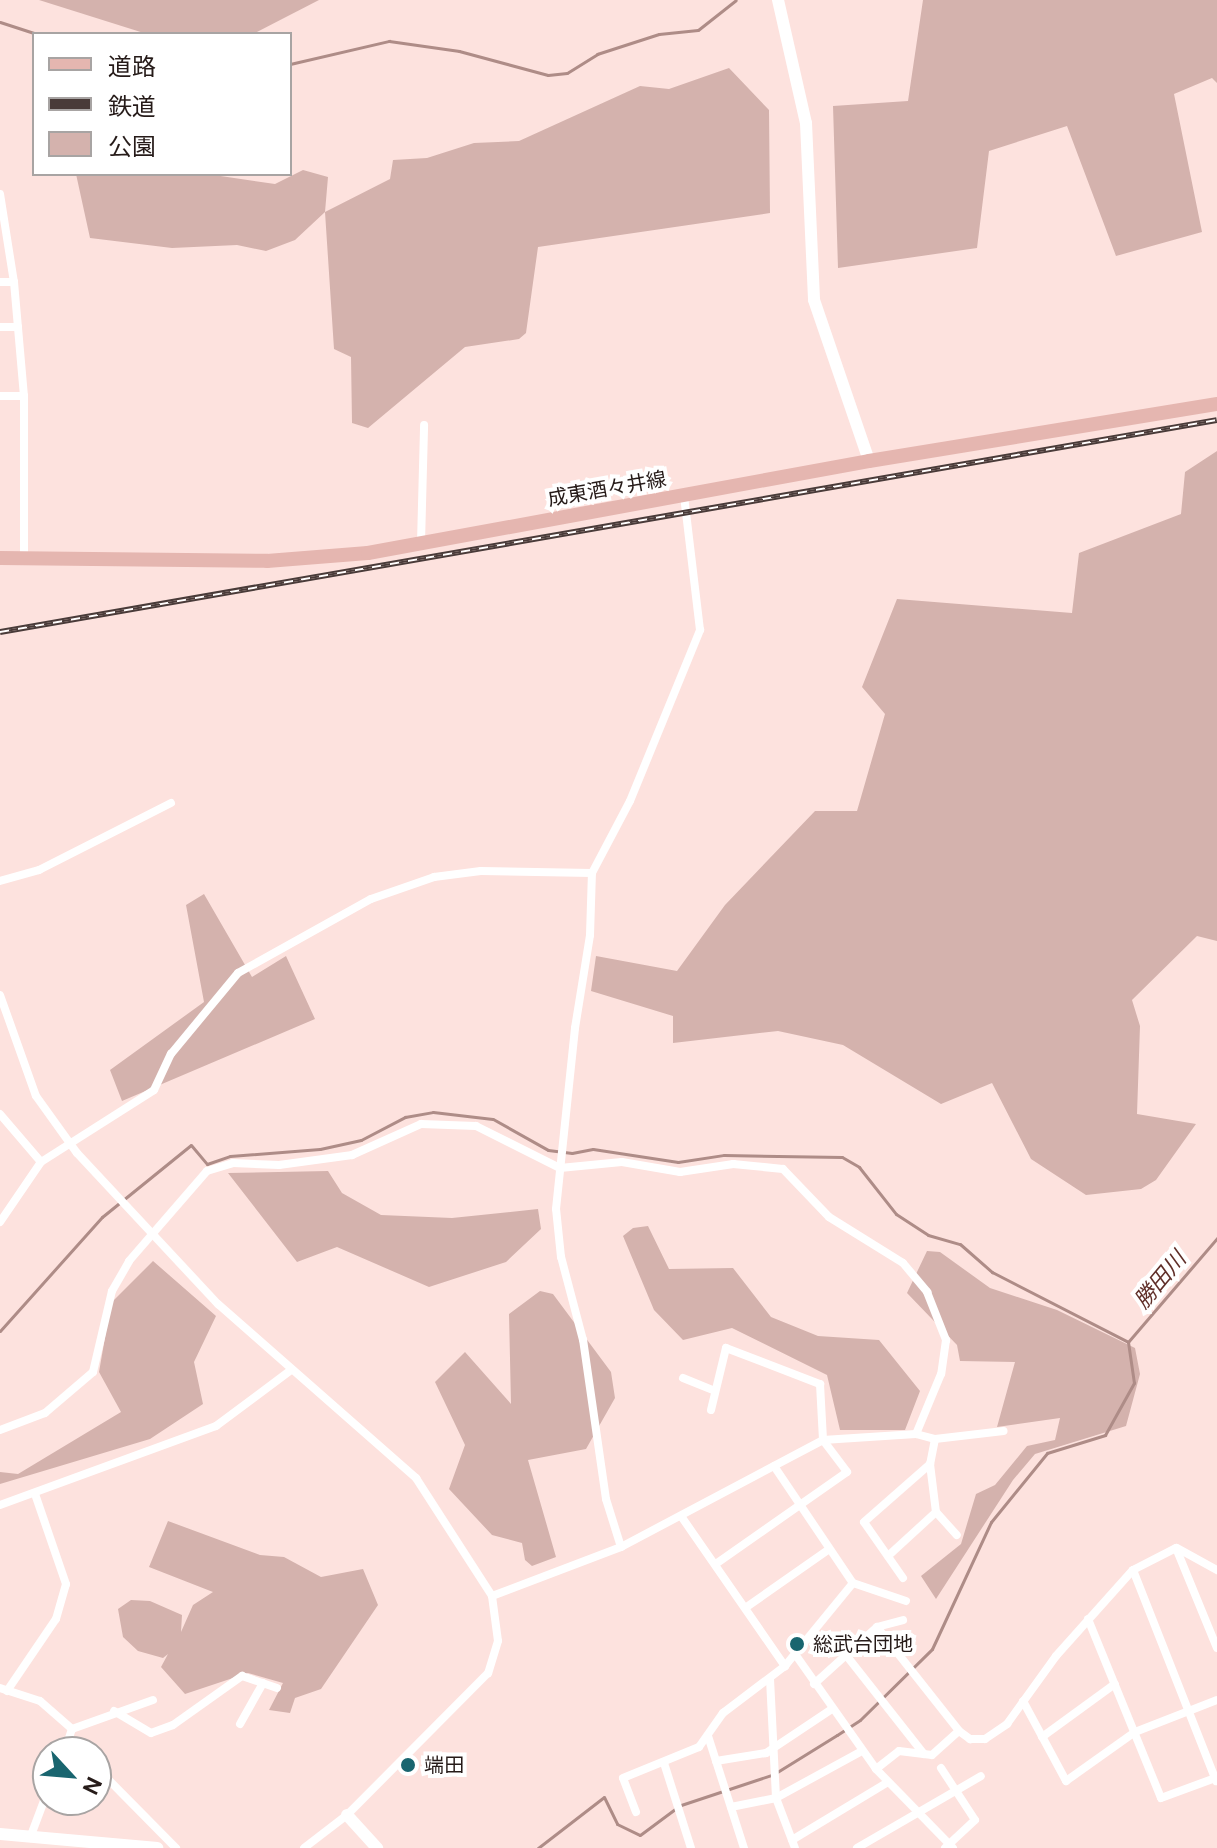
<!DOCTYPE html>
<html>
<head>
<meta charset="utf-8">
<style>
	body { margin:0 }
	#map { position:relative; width:1217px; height:1848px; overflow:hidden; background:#fde2de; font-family:"DM Sans","Noto Sans JP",sans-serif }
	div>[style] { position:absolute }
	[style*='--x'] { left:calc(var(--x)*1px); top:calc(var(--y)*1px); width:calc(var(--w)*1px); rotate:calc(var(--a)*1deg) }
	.green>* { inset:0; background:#d4b2ad }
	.stream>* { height:3px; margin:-1.5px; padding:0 1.5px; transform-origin:1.5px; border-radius:1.5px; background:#ae8c87 }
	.street>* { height:8px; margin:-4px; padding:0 4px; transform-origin:4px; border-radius:4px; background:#fff }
	.secondary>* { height:12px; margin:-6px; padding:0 6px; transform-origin:6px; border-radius:6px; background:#fff }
	.primary>* { height:14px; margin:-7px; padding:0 7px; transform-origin:7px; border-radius:7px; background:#e5b6b0 }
	.rail>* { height:6px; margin-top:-3px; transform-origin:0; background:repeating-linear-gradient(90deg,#fff 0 9px,#493b39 0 18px); box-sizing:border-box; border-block:2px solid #493b39 }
	.dots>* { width:22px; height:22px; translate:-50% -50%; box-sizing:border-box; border:4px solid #fff; border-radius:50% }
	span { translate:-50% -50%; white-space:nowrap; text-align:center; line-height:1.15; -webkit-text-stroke:8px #fff; paint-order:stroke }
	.street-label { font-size:20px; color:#261b19 }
	.poi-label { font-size:20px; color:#261b19 }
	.left { translate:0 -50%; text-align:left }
	.water-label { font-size:22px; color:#602f29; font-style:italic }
	.legend { position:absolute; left:32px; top:32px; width:260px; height:144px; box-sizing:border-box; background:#fff; border:2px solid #a8a4a3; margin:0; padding:10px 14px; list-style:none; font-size:24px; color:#261b19 }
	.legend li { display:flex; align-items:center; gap:16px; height:40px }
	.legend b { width:40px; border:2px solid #a8a4a3 }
	.north { position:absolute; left:32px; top:1736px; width:80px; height:80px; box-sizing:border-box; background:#fff; border:2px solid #a8a4a3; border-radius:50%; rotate:116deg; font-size:22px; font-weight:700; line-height:32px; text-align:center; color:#261b19 }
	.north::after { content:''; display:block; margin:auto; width:28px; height:36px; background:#19656f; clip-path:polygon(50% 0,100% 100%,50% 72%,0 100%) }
</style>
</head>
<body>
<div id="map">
	<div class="green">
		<div style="clip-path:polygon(39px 0,319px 0,253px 34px,147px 34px)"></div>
		<div style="clip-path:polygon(923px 0,1217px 0,1217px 83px,1212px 78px,1174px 94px,1202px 232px,1116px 256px,1067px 126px,989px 151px,977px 248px,838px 268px,833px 106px,908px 101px)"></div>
		<div style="clip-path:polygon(729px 68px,769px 110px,770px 213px,538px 247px,526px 333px,519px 339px,465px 347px,368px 428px,352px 423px,351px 357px,334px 349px,325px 212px,295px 240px,266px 251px,237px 245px,172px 248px,90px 238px,76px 174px,207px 174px,275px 184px,303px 170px,328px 177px,325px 212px,390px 179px,393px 160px,427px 158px,474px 143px,519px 141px,640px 86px,669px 89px)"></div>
		<div style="clip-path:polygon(1217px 451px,1217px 941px,1197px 936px,1132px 1000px,1140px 1026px,1137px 1114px,1196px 1124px,1156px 1180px,1141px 1189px,1086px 1195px,1031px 1159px,992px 1083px,941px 1104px,843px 1045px,778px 1031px,673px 1043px,673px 1016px,591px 991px,596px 956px,677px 971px,725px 905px,815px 811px,857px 811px,885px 714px,862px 687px,897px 599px,1072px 613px,1079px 553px,1181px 514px,1185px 472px)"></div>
		<div style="clip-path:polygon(204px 894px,252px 977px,286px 956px,315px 1019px,122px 1101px,110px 1070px,204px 1002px,186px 905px)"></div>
		<div style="clip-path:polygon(328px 1171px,342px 1193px,381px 1215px,452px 1218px,538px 1209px,541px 1229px,506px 1262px,429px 1287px,337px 1247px,297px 1262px,228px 1173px)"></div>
		<div style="clip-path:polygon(648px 1226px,669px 1269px,733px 1268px,771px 1317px,818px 1336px,879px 1340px,920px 1391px,905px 1430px,840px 1430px,827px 1375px,732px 1328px,683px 1340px,654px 1310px,623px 1236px,633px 1228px)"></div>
		<div style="clip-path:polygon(927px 1251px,940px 1252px,990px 1288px,1057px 1310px,1135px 1348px,1140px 1374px,1126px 1426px,1035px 1454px,1013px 1480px,936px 1599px,921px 1576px,961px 1544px,976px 1494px,995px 1485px,1027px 1446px,1055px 1440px,1060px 1418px,997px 1427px,1015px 1362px,960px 1361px,957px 1345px,907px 1293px)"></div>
		<div style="clip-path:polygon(153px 1261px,216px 1316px,194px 1362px,203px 1404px,150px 1439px,0 1484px,0 1472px,18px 1474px,121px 1412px,99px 1372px,111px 1303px)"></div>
		<div style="clip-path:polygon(540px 1291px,553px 1294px,611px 1372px,615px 1398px,586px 1449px,528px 1460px,556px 1557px,532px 1566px,525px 1560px,522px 1543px,492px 1535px,449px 1489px,465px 1445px,435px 1382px,465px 1352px,511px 1404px,509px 1314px)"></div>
		<div style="clip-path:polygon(168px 1521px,260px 1555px,284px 1557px,321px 1577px,363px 1569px,378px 1605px,321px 1689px,295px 1698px,290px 1713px,269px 1710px,283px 1683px,248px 1673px,185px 1694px,161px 1667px,168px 1654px,163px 1658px,138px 1651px,123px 1637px,118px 1609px,131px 1600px,150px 1601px,182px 1615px,181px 1632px,193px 1605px,213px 1592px,149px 1567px)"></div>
	</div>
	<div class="stream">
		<div style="--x:0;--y:22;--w:38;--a:18"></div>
		<div style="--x:290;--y:64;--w:102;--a:-13.1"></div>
		<div style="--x:389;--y:41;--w:71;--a:8.1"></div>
		<div style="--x:459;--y:51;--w:92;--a:15.1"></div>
		<div style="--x:548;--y:75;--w:19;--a:-6"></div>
		<div style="--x:567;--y:73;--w:36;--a:-32"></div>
		<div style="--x:597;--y:54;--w:65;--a:-17.9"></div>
		<div style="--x:659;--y:34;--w:39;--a:-6"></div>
		<div style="--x:698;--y:30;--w:48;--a:-38.3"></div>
		<div style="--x:0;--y:1331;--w:153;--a:-48.2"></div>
		<div style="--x:102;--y:1217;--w:114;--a:-39"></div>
		<div style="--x:191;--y:1145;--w:25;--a:50"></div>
		<div style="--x:207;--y:1164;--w:24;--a:-19"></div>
		<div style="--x:230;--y:1156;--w:90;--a:-4.4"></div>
		<div style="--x:320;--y:1149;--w:42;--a:-12.4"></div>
		<div style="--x:361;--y:1140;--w:50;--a:-27.6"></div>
		<div style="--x:405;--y:1117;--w:28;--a:-10"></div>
		<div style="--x:433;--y:1112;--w:60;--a:6.7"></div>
		<div style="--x:493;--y:1119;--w:63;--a:29.4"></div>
		<div style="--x:548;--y:1150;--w:24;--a:7"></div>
		<div style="--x:572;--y:1153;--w:21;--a:-11"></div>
		<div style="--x:593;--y:1149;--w:86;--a:8.7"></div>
		<div style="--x:678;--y:1162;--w:47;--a:-8.7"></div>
		<div style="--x:724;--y:1155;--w:118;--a:1"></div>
		<div style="--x:842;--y:1157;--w:20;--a:30"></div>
		<div style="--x:859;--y:1167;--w:60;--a:51.8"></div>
		<div style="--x:896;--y:1214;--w:38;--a:33"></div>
		<div style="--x:928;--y:1235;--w:33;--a:16"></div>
		<div style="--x:960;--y:1244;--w:43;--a:41.2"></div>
		<div style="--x:992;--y:1272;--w:153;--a:27.2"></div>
		<div style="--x:1128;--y:1342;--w:137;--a:-49.4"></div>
		<div style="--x:681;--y:1805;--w:98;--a:-18.4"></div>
		<div style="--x:774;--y:1774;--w:74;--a:-31.8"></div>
		<div style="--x:837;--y:1735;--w:27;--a:-33"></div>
		<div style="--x:860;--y:1720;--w:101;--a:-44.6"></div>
		<div style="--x:932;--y:1649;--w:140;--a:-65.1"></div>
		<div style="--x:991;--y:1522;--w:89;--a:-50.9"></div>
		<div style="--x:1047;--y:1453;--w:61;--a:-17.2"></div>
		<div style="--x:1105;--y:1435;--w:60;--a:-60.9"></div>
		<div style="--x:1134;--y:1383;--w:41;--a:-98.3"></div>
		<div style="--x:538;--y:1848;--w:83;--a:-37.7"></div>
		<div style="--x:604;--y:1797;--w:30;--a:64"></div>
		<div style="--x:617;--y:1824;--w:25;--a:26"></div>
		<div style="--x:640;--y:1835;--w:44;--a:-36.6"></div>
	</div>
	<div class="street">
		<div style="--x:0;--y:194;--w:89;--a:81"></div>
		<div style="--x:14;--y:282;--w:114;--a:85"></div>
		<div style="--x:24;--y:396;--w:163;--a:90"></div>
		<div style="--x:0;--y:282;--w:14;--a:0"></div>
		<div style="--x:0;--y:327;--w:18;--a:0"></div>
		<div style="--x:0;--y:396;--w:24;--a:0"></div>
		<div style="--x:421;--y:543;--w:118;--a:-88.5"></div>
		<div style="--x:0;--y:881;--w:41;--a:-15.8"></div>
		<div style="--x:39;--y:870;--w:148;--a:-26.9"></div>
		<div style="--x:0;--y:995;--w:107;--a:70.4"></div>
		<div style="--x:36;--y:1096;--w:70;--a:54.3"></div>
		<div style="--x:77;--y:1153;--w:207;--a:47"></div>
		<div style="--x:218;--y:1304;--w:264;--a:41.3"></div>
		<div style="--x:416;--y:1478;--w:140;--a:57.2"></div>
		<div style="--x:492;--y:1596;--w:45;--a:82.4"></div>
		<div style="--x:498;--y:1641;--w:34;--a:107"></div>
		<div style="--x:488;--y:1673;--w:200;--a:134.8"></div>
		<div style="--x:347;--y:1815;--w:54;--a:142.5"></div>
		<div style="--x:0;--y:1114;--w:63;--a:49.5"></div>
		<div style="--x:0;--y:1222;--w:73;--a:-55.7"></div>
		<div style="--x:41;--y:1162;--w:134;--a:-32.5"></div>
		<div style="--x:154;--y:1090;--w:40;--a:-65"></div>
		<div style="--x:171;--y:1054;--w:105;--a:-50.4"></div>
		<div style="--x:238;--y:973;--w:152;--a:-29.1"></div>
		<div style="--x:371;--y:899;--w:67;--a:-19.2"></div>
		<div style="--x:434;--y:877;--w:47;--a:-7.3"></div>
		<div style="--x:481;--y:871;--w:111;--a:1"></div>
		<div style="--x:683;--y:1378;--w:31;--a:22"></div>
		<div style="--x:711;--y:1410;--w:64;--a:-76.4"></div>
		<div style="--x:726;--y:1348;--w:101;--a:21"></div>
		<div style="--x:820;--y:1384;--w:56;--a:86.9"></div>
		<div style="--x:823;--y:1440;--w:40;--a:53"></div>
		<div style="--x:847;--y:1472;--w:159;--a:145"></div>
		<div style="--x:0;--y:1430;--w:48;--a:-20.7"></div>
		<div style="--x:45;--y:1413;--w:63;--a:-40.5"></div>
		<div style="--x:93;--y:1372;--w:83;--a:-76.8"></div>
		<div style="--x:112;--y:1291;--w:34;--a:-60"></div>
		<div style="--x:129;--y:1261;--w:119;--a:-49.1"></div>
		<div style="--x:207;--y:1171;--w:27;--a:-17"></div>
		<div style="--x:233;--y:1163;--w:46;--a:2.5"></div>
		<div style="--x:279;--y:1165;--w:74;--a:-7.8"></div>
		<div style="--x:352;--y:1155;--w:76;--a:-24.2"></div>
		<div style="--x:421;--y:1124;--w:55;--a:2.1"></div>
		<div style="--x:476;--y:1126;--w:94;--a:26.6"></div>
		<div style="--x:560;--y:1168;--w:62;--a:-5.5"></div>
		<div style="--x:622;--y:1162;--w:59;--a:9.8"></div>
		<div style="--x:680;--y:1172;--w:54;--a:-8.6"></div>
		<div style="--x:733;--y:1164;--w:50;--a:5.7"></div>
		<div style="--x:783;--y:1169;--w:66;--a:46.2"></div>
		<div style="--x:829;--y:1217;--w:87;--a:31.9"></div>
		<div style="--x:903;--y:1263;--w:38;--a:50"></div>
		<div style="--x:927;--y:1292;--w:52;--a:68.4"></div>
		<div style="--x:946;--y:1340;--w:34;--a:98"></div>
		<div style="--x:941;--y:1374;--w:65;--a:112.6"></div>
		<div style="--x:935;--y:1439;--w:25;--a:101"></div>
		<div style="--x:930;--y:1464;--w:48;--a:82.9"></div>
		<div style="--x:936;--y:1512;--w:31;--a:48"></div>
		<div style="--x:774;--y:1466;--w:141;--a:56"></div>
		<div style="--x:853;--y:1583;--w:56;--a:18.8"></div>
		<div style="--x:0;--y:1505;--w:230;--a:-20.1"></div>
		<div style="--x:216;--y:1426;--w:94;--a:-36.7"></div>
		<div style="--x:681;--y:1516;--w:183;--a:55.3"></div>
		<div style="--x:621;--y:1547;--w:50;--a:-107.4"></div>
		<div style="--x:606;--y:1499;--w:161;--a:-98.2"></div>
		<div style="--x:583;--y:1340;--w:86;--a:-104.8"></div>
		<div style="--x:561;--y:1257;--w:48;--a:-95.9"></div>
		<div style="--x:556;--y:1209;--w:182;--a:-84"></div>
		<div style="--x:575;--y:1028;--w:94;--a:-80.8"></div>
		<div style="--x:590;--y:935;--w:62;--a:-88.2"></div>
		<div style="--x:592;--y:873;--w:81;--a:-62.2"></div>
		<div style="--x:630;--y:801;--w:185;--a:-67.7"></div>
		<div style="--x:700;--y:630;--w:136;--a:-96.8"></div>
		<div style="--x:1176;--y:1548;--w:108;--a:67.7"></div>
		<div style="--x:1177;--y:1548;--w:46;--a:28.8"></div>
		<div style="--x:888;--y:1556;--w:65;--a:-42.5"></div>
		<div style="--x:1133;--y:1570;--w:227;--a:68.5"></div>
		<div style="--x:903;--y:1578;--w:68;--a:-124.9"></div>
		<div style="--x:864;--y:1522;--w:88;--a:-41.3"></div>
		<div style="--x:492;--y:1596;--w:138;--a:-20.8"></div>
		<div style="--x:621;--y:1547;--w:229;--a:-27.9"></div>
		<div style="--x:823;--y:1440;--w:93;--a:-3.7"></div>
		<div style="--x:916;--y:1434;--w:20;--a:15"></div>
		<div style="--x:935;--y:1439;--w:69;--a:-6.6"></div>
		<div style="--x:748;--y:1606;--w:98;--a:-35"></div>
		<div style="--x:1088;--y:1619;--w:193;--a:67.8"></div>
		<div style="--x:1161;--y:1798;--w:58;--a:-20.3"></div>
		<div style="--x:877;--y:1627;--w:132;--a:51.7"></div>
		<div style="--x:959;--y:1731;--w:14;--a:36"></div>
		<div style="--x:970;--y:1739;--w:15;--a:0"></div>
		<div style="--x:985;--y:1739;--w:27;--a:-34"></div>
		<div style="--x:1007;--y:1724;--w:84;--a:-54.2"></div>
		<div style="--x:1056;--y:1656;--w:115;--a:-48.2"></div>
		<div style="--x:1133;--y:1570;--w:48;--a:-27.1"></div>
		<div style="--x:795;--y:1654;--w:141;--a:54.8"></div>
		<div style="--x:876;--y:1769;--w:110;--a:45.7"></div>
		<div style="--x:846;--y:1655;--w:126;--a:51.8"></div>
		<div style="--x:770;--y:1679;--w:119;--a:87.1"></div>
		<div style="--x:776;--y:1798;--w:53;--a:69.2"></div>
		<div style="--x:814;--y:1684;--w:85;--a:-42.1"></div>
		<div style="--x:877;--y:1627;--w:27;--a:-15"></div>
		<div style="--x:0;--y:1688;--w:42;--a:18"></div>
		<div style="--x:40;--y:1701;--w:43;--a:41.2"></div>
		<div style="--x:72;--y:1729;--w:24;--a:109"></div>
		<div style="--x:7;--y:1691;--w:87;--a:-55.8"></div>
		<div style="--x:56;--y:1619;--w:36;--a:-74"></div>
		<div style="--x:66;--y:1584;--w:95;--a:-109"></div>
		<div style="--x:1023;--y:1701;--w:91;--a:61.7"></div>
		<div style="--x:1066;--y:1781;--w:85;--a:-35.4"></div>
		<div style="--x:1135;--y:1732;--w:88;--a:-21.3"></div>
		<div style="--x:114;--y:1711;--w:43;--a:30.7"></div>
		<div style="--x:151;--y:1733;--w:23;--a:-20"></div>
		<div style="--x:173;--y:1725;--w:85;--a:-35.4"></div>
		<div style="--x:242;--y:1676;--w:37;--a:19"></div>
		<div style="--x:240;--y:1724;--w:47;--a:-60.7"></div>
		<div style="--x:72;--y:1729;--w:86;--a:-19.7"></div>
		<div style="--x:708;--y:1736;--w:118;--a:72.2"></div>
		<div style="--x:1042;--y:1737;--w:90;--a:-36"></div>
		<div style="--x:70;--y:1738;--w:19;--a:47"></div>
		<div style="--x:716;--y:1761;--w:51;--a:-9.1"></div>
		<div style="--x:766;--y:1753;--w:79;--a:-33.7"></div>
		<div style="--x:664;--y:1763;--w:89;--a:72.4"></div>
		<div style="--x:96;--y:1767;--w:114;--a:45.4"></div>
		<div style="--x:941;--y:1768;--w:62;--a:56.8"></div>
		<div style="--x:975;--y:1820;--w:41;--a:137"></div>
		<div style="--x:876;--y:1769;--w:29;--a:-38"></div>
		<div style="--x:899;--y:1751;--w:33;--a:7"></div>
		<div style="--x:932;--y:1755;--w:36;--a:-42"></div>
		<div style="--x:731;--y:1807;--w:46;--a:-11.3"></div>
		<div style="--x:776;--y:1798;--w:98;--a:-28.7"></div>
		<div style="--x:636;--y:1812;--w:36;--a:-111"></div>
		<div style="--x:623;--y:1778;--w:82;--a:-22.2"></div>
		<div style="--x:699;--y:1747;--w:42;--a:-54.8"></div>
		<div style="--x:723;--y:1713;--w:78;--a:-37.2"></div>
		<div style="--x:785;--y:1666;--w:107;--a:-50.7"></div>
		<div style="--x:30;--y:1838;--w:51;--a:-69.4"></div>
		<div style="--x:792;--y:1840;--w:112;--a:-31.1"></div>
		<div style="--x:857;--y:1848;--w:143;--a:-30.1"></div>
	</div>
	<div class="secondary">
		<div style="--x:778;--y:0;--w:126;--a:77.2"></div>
		<div style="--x:806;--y:123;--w:177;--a:87.4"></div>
		<div style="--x:814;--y:300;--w:170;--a:71.1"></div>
		<div style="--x:347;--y:1815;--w:45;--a:47.7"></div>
		<div style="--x:0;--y:1834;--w:158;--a:5.1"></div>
	</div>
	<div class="primary">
		<div style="--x:0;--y:558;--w:267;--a:0.6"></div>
		<div style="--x:267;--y:561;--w:101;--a:-4.5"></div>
		<div style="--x:368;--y:553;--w:509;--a:-10.41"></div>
		<div style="--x:869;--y:461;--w:353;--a:-9.3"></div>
	</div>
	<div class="rail">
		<div style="--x:0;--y:632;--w:1235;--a:-9.88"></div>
	</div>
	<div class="dots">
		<div style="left:797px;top:1644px;background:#19656f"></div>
		<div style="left:408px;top:1765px;background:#19656f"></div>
	</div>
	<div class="street-label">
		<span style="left:607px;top:489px;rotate:-10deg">成東酒々井線</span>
	</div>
	<div class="poi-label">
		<span class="left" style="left:813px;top:1644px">総武台団地</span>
		<span class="left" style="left:424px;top:1765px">端田</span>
	</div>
	<div class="water-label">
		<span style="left:1160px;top:1280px;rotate:-50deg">勝田川</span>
	</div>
	<ul class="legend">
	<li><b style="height:10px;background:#e5b6b0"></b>道路</li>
	<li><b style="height:10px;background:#493b39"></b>鉄道</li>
	<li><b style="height:22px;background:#d4b2ad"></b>公園</li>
	</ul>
	<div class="north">N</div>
</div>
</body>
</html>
